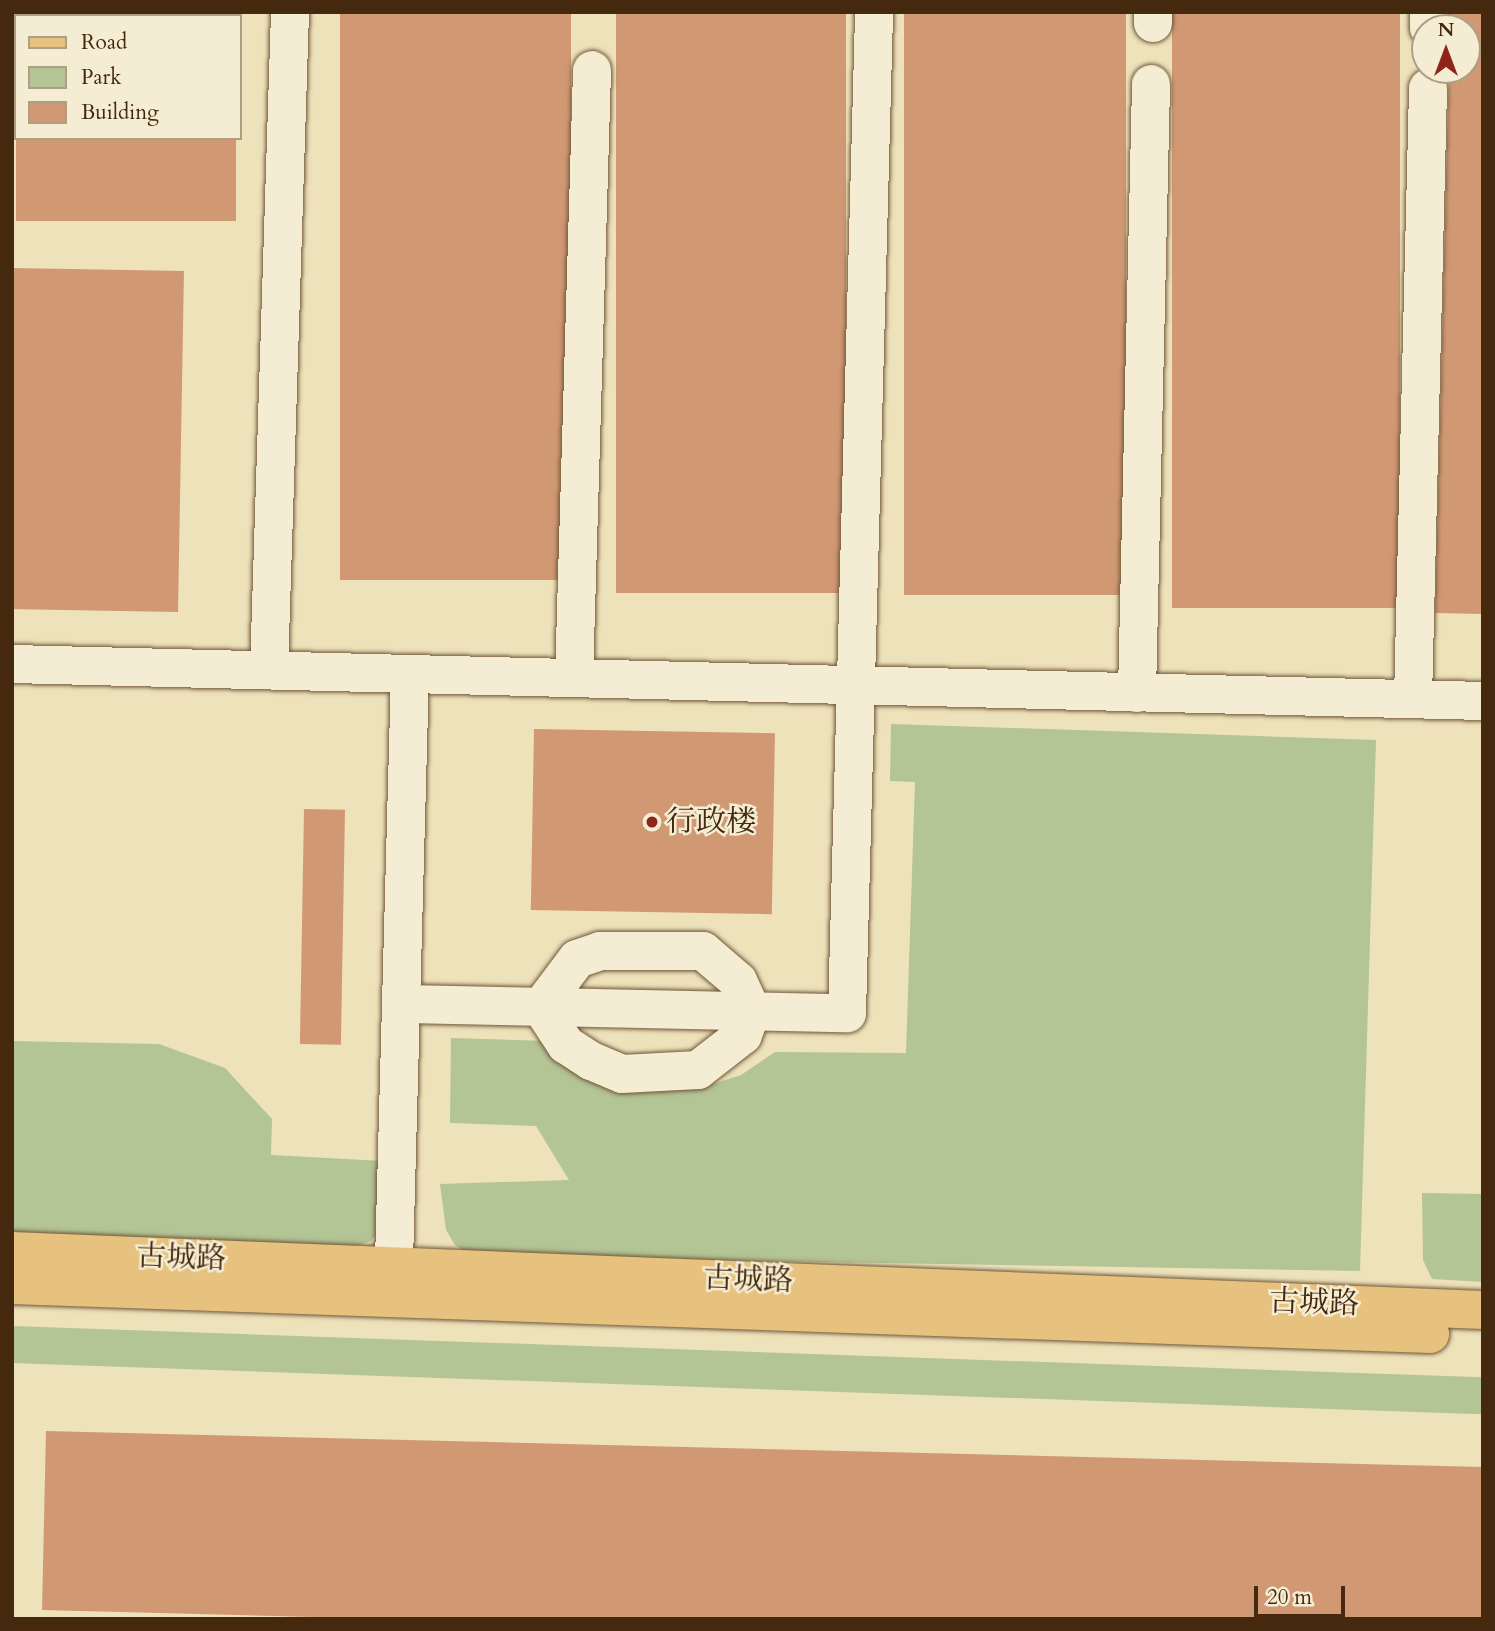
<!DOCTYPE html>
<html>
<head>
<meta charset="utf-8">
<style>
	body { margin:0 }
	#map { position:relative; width:1495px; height:1631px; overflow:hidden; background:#eee2bb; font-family:Cardo,"Noto Serif SC",serif }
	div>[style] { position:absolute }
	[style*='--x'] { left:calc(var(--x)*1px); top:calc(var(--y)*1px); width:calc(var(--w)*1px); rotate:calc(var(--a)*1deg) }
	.green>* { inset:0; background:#b3c495; transform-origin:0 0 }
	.building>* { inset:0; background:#d19874; transform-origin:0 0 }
	.roads { filter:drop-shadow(0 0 2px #6f5739) drop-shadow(0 0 2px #6f5739) }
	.minor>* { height:38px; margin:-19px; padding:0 19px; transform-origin:19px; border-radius:19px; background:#f4ecd3 }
	.major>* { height:38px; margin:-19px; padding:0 19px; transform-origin:19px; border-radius:19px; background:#e7c17e }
	.dots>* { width:19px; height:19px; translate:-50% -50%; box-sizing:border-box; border:4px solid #f4ecd3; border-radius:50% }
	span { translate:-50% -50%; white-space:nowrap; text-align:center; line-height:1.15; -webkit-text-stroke:5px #f4ecd3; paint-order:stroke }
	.poi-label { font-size:30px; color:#45290e }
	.left { translate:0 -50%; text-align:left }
	.street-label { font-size:30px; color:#45290e }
	.frame { position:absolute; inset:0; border:14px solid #45290e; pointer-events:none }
	.legend { position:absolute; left:14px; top:14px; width:228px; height:126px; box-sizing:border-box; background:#f4ecd3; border:2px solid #ae9e84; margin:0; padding:9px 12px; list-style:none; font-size:21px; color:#45290e }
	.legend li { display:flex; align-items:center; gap:14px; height:35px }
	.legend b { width:35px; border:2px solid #ae9e84 }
	.north { position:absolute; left:1411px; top:14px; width:70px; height:70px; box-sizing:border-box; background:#f4ecd3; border:2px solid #ae9e84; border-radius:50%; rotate:0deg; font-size:19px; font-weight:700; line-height:28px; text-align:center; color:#45290e }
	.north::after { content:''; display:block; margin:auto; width:24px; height:32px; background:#8f2418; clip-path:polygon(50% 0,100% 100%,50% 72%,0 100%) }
	.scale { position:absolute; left:1254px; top:1586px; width:91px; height:32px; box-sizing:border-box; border:4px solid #45290e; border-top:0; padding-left:9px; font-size:21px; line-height:24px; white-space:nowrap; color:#45290e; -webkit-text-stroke:5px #f4ecd3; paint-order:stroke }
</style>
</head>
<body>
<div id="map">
	<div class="green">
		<div style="clip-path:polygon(891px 724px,1376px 740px,1360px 1271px,473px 1256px,455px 1245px,446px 1230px,440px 1184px,569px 1180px,536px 1126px,450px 1123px,451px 1038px,546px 1041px,640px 1091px,710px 1085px,741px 1075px,775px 1052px,906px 1053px,915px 782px,890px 781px)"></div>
		<div style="clip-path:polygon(12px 1041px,159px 1044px,225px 1068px,272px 1119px,271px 1155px,383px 1161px,382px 1228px,371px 1241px,349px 1248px,12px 1236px)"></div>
		<div style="clip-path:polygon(1422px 1193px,1483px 1194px,1483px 1282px,1432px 1279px,1423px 1260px)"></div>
		<div style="left:12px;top:1326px;width:1472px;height:37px;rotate:2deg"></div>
	</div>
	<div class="building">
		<div style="clip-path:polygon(19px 12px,239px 12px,19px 16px)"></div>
		<div style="left:340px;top:12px;width:231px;height:568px"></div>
		<div style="left:616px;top:12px;width:230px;height:581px"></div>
		<div style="left:904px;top:12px;width:222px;height:583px"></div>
		<div style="left:1172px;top:12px;width:228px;height:596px"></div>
		<div style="clip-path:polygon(1450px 12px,1483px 12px,1483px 614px,1435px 613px,1449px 70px,1467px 70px,1467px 28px,1450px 28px)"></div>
		<div style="left:16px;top:138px;width:220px;height:83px"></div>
		<div style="left:12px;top:268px;width:172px;height:341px;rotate:1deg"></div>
		<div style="left:534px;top:729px;width:241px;height:181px;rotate:1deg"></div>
		<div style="left:304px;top:809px;width:41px;height:235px;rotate:1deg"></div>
		<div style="clip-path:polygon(46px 1431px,1483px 1467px,1483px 1619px,392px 1619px,42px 1610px)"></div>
	</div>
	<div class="roads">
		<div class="minor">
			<div style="--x:1153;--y:23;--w:11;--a:-90"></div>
			<div style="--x:1429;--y:28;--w:16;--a:-90"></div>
			<div style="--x:12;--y:664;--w:1471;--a:1.44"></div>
			<div style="--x:269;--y:670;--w:658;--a:-88.17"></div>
			<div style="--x:574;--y:678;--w:608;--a:-88.3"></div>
			<div style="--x:1137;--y:693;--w:609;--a:-88.68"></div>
			<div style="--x:1413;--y:699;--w:611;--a:-88.59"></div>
			<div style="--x:600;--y:951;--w:103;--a:0"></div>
			<div style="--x:703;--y:951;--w:46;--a:40.6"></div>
			<div style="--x:738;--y:981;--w:33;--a:65"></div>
			<div style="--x:752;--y:1011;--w:26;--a:111"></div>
			<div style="--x:743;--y:1035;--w:57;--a:142.1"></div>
			<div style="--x:698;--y:1070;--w:76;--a:177"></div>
			<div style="--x:622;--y:1074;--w:34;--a:-157"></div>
			<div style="--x:591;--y:1061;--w:30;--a:-147"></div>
			<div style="--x:566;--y:1045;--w:45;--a:-123.3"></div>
			<div style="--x:541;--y:1007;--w:60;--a:-53.1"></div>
			<div style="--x:577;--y:959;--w:24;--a:-19"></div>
			<div style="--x:401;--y:1004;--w:446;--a:1.2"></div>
			<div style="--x:847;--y:1013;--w:1001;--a:-88.45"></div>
			<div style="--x:393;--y:1298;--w:624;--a:-88.44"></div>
		</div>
		<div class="major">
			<div style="--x:12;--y:1251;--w:1472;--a:2.3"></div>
			<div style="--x:12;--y:1285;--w:1419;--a:1.98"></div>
		</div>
	</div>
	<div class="dots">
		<div style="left:652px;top:822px;background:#8f2418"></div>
	</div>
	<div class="poi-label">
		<span class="left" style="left:666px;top:822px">行政楼</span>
	</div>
	<div class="street-label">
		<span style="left:181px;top:1258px;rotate:2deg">古城路</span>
		<span style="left:748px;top:1280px;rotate:2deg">古城路</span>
		<span style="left:1314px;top:1303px;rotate:2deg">古城路</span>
	</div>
	<div class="frame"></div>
	<ul class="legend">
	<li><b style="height:9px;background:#e7c17e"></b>Road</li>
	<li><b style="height:19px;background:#b3c495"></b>Park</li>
	<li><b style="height:19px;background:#d19874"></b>Building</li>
	</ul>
	<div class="north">N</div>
	<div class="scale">20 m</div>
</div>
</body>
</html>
